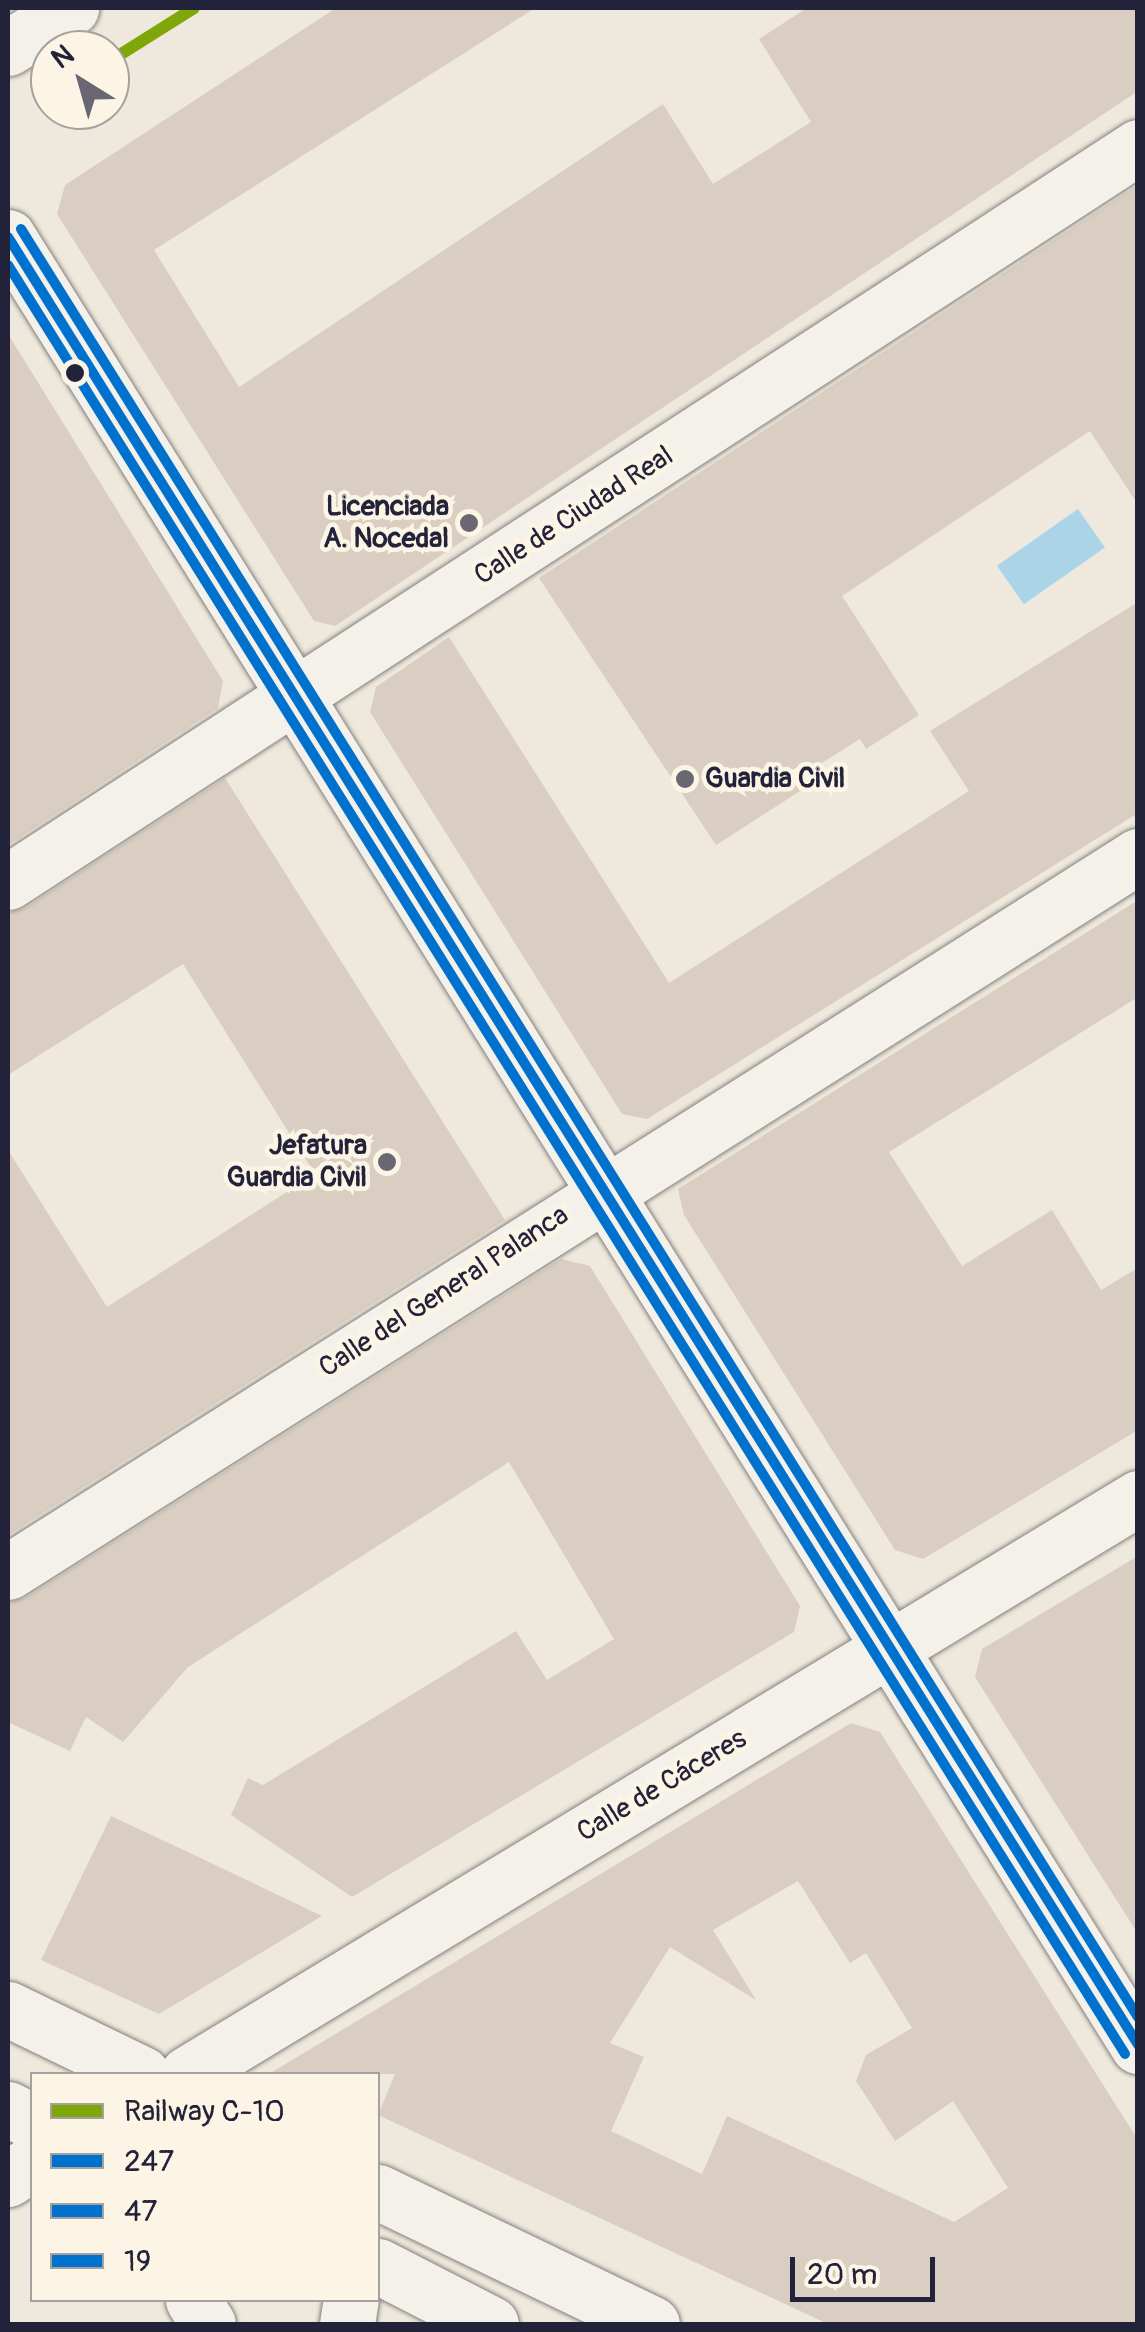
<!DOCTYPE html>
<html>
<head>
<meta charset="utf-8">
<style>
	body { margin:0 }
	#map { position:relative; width:1145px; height:2332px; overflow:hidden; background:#efe8dc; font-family:Pangolin,sans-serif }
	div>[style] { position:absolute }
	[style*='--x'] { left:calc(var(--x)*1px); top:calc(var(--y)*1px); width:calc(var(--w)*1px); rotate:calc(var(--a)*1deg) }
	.water>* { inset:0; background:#abd4e9; transform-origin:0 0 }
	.building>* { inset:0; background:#d9cec1 }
	.roads { filter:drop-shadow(0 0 2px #83807f) drop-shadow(0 0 2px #83807f) }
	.minor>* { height:55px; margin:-27.5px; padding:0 27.5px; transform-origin:27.5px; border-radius:27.5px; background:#f4f0ea }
	.major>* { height:55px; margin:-27.5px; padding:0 27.5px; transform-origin:27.5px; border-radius:27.5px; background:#f4f0ea }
	.bus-1>* { height:10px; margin:-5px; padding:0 5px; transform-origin:5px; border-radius:5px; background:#0072ce }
	.bus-2>* { height:10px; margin:-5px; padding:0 5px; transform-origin:5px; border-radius:5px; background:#0072ce }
	.bus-3>* { height:10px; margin:-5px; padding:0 5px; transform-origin:5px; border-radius:5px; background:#0072ce }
	.rail-1>* { height:12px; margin:-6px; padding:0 6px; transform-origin:6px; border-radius:6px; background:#7fa709 }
	.dots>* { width:28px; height:28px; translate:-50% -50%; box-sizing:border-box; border:5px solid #fcf5e5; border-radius:50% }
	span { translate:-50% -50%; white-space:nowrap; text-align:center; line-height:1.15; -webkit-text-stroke:9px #fcf5e5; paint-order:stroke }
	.poi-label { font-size:28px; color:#22223b; font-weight:700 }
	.right { translate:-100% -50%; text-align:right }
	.left { translate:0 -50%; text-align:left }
	.street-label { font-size:28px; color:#22223b }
	.frame { position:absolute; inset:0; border:10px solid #22223b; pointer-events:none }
	.legend { position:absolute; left:30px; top:2072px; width:350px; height:230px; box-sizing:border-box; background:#fcf5e5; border:2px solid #a5a1a1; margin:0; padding:12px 18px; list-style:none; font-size:30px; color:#22223b }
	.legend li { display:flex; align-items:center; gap:20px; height:50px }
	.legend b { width:50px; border:2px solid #a5a1a1 }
	.north { position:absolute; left:30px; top:30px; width:100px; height:100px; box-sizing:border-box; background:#fcf5e5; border:2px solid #a5a1a1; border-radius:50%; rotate:323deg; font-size:28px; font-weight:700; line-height:40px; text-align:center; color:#22223b }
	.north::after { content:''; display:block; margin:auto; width:35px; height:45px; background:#6a6773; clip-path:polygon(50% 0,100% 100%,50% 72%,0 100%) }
	.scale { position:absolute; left:790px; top:2257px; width:145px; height:45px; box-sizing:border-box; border:5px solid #22223b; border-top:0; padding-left:12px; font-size:30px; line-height:35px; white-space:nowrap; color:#22223b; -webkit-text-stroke:8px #fcf5e5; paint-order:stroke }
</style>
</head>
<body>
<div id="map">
	<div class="water">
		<div style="left:1078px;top:509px;width:47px;height:99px;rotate:55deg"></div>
	</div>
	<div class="building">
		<div style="clip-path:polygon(336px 8px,535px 8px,154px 250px,239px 387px,663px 104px,713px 184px,811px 122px,759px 39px,807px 8px,1138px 8px,1138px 91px,335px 626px,314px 621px,57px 214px,65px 185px)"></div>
		<div style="clip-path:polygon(1138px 185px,1138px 505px,1090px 431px,842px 596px,919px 715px,866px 749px,860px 739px,793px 781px,800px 791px,716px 845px,539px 578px)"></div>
		<div style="clip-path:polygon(8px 334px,223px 681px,218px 708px,8px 845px)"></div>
		<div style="clip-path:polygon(1138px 602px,1138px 813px,647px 1119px,622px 1114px,370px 712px,376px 687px,449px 637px,669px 983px,969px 791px,930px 731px)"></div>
		<div style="clip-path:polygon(225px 778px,505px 1220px,8px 1535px,8px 1150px,107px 1307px,315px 1174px,183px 964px,8px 1075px,8px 913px,25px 908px)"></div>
		<div style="clip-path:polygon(1138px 900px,1138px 997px,889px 1152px,962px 1266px,1052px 1210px,1101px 1290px,1138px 1268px,1138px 1430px,923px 1559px,895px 1550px,684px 1215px,678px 1189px)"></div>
		<div style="clip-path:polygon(561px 1259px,590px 1266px,800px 1606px,794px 1632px,352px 1897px,231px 1815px,248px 1778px,263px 1785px,516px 1631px,547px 1680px,614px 1639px,509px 1462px,188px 1667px,123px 1742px,86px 1717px,70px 1751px,8px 1722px,8px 1603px,25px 1598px)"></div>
		<div style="clip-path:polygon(1138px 1556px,1138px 1934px,975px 1677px,982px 1649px)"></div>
		<div style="clip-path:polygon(evenodd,851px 1723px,880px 1732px,1138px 2140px,1138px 2324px,828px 2324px,378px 2115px,395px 2074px,269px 2074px,851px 1723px,798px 1881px,850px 1963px,866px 1953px,912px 2028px,866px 2055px,856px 2081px,895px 2141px,953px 2101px,1008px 2188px,954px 2222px,727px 2116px,702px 2174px,611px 2131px,644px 2057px,610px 2043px,670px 1947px,756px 2000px,713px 1930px,798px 1881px)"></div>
		<div style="clip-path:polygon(111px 1816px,209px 1862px,322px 1916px,159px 2014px,41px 1960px)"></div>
	</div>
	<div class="roads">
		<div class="minor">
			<div style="--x:8;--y:237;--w:2133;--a:58.01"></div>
			<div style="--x:8;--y:882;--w:1348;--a:-33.04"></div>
			<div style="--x:8;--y:1572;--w:1338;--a:-32.36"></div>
			<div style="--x:187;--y:2074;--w:1112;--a:-31.2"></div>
			<div style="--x:8;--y:2179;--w:29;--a:-34"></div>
			<div style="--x:193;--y:2300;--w:28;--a:58"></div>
			<div style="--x:347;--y:2324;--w:24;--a:-81"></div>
		</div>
		<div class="major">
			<div style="--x:8;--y:48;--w:75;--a:-32.4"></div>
			<div style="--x:8;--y:2009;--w:149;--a:25.9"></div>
			<div style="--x:8;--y:2109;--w:27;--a:27"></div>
			<div style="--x:378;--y:2192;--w:304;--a:25.7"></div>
			<div style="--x:378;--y:2266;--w:127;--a:27.2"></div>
		</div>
	</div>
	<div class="bus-1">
		<div style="--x:8;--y:237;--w:2132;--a:57.99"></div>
	</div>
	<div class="bus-2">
		<div style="--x:8;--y:265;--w:2109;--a:58.02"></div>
	</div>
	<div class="bus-3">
		<div style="--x:21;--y:229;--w:2108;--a:58.01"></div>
	</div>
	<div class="rail-1">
		<div style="--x:110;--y:61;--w:99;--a:-32.2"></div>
	</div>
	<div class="dots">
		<div style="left:75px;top:373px;background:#22223b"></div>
		<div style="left:469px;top:523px;background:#6a6773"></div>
		<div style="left:685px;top:779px;background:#6a6773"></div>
		<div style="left:387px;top:1162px;background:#6a6773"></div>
	</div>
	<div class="poi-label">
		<span class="right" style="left:449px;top:523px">Licenciada<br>A. Nocedal</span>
		<span class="left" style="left:705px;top:779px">Guardia Civil</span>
		<span class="right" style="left:367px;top:1162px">Jefatura<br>Guardia Civil</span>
	</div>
	<div class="street-label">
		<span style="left:574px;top:516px;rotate:-33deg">Calle de Ciudad Real</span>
		<span style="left:444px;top:1292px;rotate:-33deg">Calle del General Palanca</span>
		<span style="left:662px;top:1786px;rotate:-31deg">Calle de Cáceres</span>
	</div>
	<div class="frame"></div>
	<ul class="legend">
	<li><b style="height:12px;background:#7fa709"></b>Railway C-10</li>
	<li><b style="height:12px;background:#0072ce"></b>247</li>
	<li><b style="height:12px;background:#0072ce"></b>47</li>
	<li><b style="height:12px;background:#0072ce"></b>19</li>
	</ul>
	<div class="north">N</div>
	<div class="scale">20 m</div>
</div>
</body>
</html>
